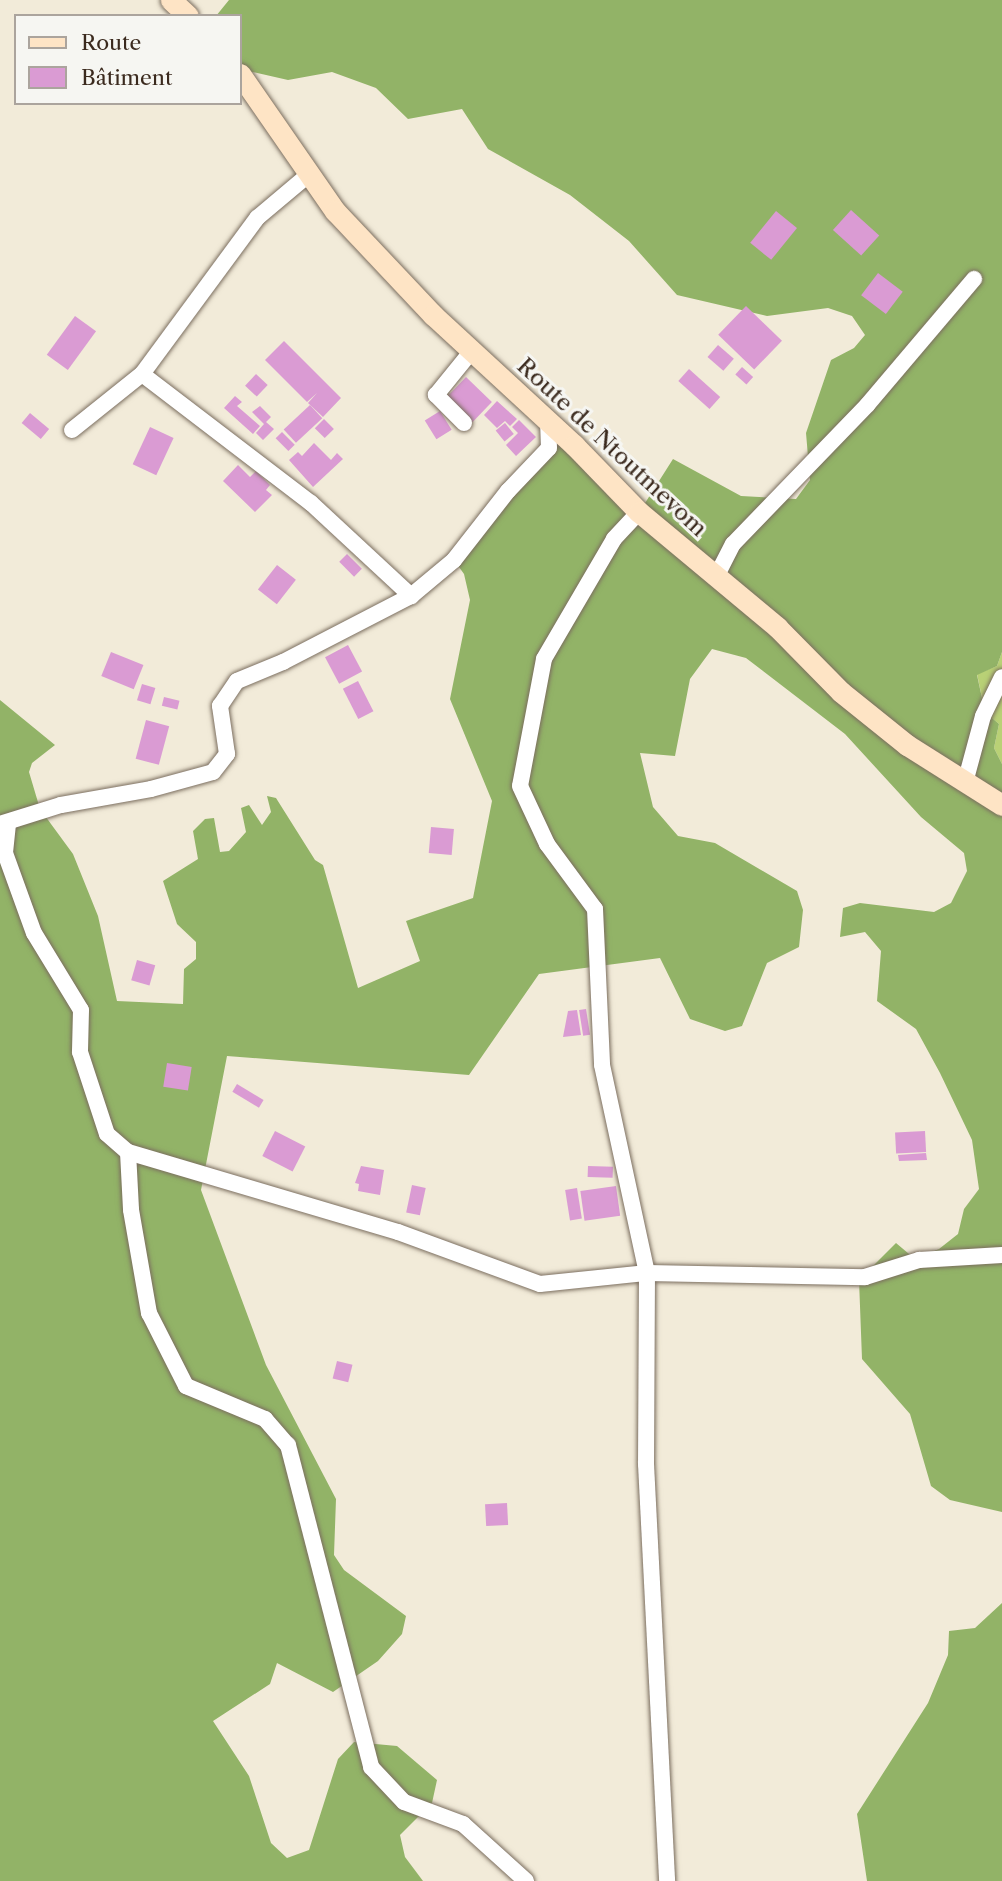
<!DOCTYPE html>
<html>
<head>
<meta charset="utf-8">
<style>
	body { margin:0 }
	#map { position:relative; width:1002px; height:1881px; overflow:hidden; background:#f2ebd9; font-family:"Libre Caslon Text",serif }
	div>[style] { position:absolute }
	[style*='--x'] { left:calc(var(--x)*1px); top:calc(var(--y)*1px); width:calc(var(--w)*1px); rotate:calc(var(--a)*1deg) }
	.green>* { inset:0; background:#b9d176 }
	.forest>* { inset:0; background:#92b367 }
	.building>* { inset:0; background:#da9bd3; transform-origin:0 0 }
	.roads { filter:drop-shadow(0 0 2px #7b6e5f) drop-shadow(0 0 2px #7b6e5f) }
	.street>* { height:16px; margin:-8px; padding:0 8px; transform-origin:8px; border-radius:8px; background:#fff }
	.secondary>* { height:21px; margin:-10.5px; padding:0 10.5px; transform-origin:10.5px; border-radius:10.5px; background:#fee4c5 }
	span { translate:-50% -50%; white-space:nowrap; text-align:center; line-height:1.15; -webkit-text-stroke:6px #f6f6f2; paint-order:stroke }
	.street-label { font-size:23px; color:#3b2a1e }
	.legend { position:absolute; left:14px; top:14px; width:228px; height:91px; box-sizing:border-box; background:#f6f6f2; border:2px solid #aba49d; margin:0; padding:9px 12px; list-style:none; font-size:21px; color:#3b2a1e }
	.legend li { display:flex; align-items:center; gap:14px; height:35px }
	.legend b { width:35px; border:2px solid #aba49d }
</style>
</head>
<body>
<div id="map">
	<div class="green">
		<div style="clip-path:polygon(1002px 652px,1002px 764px,994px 748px,999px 724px,985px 712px,977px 674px,997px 666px)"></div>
	</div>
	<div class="forest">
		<div style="clip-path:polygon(229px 0,1002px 0,1002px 652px,997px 666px,977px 675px,985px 712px,999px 724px,994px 748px,1002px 764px,1002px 1512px,950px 1500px,931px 1486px,910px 1414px,862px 1359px,859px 1280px,896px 1243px,915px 1259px,939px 1249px,958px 1234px,964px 1209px,979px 1189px,972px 1140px,940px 1073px,916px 1029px,877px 1001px,881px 951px,865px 932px,840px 937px,843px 908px,860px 903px,934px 912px,951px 903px,967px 871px,964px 853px,921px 817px,845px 734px,746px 658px,712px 649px,690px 679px,675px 756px,640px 753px,653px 807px,678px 836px,715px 843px,797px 891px,803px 910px,799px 947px,767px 963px,742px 1026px,725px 1031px,690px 1019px,660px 958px,539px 974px,469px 1075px,227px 1056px,201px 1190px,266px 1365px,336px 1499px,334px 1555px,344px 1570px,406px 1616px,402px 1634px,378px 1661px,333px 1692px,277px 1663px,270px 1684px,213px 1721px,249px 1776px,271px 1843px,287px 1858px,309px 1850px,338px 1759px,354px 1742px,397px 1746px,437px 1780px,432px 1803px,400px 1835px,405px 1857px,423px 1881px,0 1881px,0 700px,55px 745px,32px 763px,29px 772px,40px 809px,73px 854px,98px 916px,117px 1001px,183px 1004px,184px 969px,196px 959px,196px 942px,177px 924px,163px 881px,198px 859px,193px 831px,205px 819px,214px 818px,220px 852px,229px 851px,246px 832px,241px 808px,249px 805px,262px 825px,271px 812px,267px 796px,276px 798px,315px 860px,323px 865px,358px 988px,420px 961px,406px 921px,473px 898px,492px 801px,450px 699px,470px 600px,464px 574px,454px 560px,549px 449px,548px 422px,640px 511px,673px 459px,741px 496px,796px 499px,810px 480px,806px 433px,831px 360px,854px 348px,865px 335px,852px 316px,828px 308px,767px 316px,677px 295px,629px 241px,570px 195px,488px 149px,462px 109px,408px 119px,376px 88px,332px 72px,288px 80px,248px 71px,240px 65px,240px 16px,216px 16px)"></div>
		<div style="clip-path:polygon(1002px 1603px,1002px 1881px,867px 1881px,857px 1814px,928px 1703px,948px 1655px,949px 1631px,975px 1628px)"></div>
	</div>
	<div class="building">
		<div style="left:851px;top:210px;width:38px;height:27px;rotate:42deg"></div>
		<div style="left:776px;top:211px;width:27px;height:41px;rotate:39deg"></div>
		<div style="left:878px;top:273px;width:31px;height:28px;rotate:37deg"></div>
		<div style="left:746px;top:306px;width:50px;height:40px;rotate:44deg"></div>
		<div style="left:75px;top:316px;width:26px;height:48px;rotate:36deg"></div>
		<div style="clip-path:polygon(284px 341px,341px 398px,323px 417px,308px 403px,317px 393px,307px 402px,265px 360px)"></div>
		<div style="left:718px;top:345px;width:21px;height:16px;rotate:41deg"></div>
		<div style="left:742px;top:367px;width:15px;height:10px;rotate:42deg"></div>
		<div style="left:689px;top:369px;width:42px;height:16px;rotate:42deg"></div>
		<div style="left:256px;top:374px;width:16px;height:16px;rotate:43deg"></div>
		<div style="left:466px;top:377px;width:36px;height:28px;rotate:44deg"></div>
		<div style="clip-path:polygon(235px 396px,242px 402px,237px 406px,260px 426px,253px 434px,224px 408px)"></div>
		<div style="clip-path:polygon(497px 401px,517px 419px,510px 426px,505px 421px,497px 428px,484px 415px)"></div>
		<div style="left:310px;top:405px;width:18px;height:36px;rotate:47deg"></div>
		<div style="clip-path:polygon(260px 406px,271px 417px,266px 422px,274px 429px,263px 440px,256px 433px,264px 424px,252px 412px)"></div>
		<div style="left:440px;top:411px;width:22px;height:18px;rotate:58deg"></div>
		<div style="left:30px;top:413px;width:25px;height:13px;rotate:40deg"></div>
		<div style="left:324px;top:419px;width:14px;height:13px;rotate:45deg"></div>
		<div style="clip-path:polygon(519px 420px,536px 437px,516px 456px,506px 445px,518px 433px,512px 427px)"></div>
		<div style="left:505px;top:423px;width:14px;height:12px;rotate:51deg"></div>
		<div style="left:150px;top:427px;width:26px;height:41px;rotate:25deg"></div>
		<div style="left:282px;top:432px;width:18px;height:9px;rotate:45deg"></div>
		<div style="clip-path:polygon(314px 443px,331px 460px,337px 453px,343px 459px,313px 487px,289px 460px,298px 452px,302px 456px)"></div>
		<div style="clip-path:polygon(238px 465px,250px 477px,256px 471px,270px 485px,266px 490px,272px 495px,255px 512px,223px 481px)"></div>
		<div style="left:347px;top:554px;width:21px;height:11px;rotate:45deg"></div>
		<div style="left:277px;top:565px;width:24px;height:31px;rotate:38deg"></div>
		<div style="left:348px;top:645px;width:30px;height:26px;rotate:62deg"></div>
		<div style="left:111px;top:652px;width:35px;height:26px;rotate:22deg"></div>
		<div style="left:358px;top:681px;width:34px;height:17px;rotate:63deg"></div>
		<div style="left:142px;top:684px;width:14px;height:17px;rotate:17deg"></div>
		<div style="left:164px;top:697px;width:16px;height:9px;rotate:14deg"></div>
		<div style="left:146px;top:720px;width:24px;height:40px;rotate:15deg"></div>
		<div style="left:431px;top:827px;width:23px;height:26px;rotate:5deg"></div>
		<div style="left:137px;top:960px;width:19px;height:21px;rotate:16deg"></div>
		<div style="left:586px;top:1009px;width:26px;height:7px;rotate:81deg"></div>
		<div style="clip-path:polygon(577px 1010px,581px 1035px,563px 1037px,568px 1011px)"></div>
		<div style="left:167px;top:1063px;width:25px;height:24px;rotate:9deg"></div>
		<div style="left:237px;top:1084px;width:31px;height:9px;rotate:31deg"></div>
		<div style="left:275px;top:1131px;width:34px;height:28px;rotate:27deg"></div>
		<div style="left:925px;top:1131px;width:21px;height:30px;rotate:87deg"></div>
		<div style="clip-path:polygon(926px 1153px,927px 1160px,899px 1161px,898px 1155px)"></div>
		<div style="clip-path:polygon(361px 1166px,384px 1170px,380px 1195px,358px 1191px,359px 1184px,355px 1183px)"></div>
		<div style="left:588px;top:1166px;width:25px;height:11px;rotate:2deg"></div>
		<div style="left:412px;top:1185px;width:14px;height:28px;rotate:12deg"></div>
		<div style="left:616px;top:1186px;width:30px;height:36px;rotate:82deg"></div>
		<div style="left:577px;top:1188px;width:31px;height:12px;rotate:81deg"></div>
		<div style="left:337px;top:1361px;width:16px;height:18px;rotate:14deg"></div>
		<div style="left:507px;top:1503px;width:22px;height:22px;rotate:87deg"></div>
	</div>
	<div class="roads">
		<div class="street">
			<div style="--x:142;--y:374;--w:213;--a:37.4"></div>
			<div style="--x:311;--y:503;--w:137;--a:42.9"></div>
			<div style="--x:464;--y:423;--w:40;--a:-135"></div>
			<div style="--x:436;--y:395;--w:55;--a:-50.9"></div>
			<div style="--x:72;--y:430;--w:90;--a:-38.7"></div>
			<div style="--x:142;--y:374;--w:194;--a:-53.6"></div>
			<div style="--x:257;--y:218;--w:67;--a:-40.1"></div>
			<div style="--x:639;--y:512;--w:37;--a:133"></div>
			<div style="--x:614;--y:539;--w:139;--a:120.3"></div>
			<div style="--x:544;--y:659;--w:129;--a:100.7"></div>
			<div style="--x:520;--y:786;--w:64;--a:65"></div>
			<div style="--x:547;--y:844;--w:81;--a:53.6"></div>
			<div style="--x:595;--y:909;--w:156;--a:87.4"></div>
			<div style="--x:602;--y:1065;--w:213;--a:77.8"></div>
			<div style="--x:647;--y:1273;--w:191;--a:90.3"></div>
			<div style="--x:646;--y:1464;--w:418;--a:87.1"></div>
			<div style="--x:716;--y:577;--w:37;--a:-63"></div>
			<div style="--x:733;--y:544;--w:194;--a:-46"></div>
			<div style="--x:868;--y:404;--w:164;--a:-49.7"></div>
			<div style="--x:966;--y:779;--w:65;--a:-74.9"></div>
			<div style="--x:983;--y:716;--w:43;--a:-64"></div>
			<div style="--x:0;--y:824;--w:64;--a:-17.3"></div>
			<div style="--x:61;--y:805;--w:91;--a:-10.1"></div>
			<div style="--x:151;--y:789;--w:64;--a:-15.3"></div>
			<div style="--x:213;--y:772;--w:23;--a:-52"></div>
			<div style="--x:227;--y:754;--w:49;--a:-98.3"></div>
			<div style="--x:220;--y:706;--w:30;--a:-56"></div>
			<div style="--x:237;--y:681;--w:50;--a:-22.4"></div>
			<div style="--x:283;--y:662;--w:144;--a:-27.3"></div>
			<div style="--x:411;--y:596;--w:56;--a:-39.9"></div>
			<div style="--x:454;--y:560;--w:88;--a:-52"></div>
			<div style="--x:508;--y:491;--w:59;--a:-46.4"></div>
			<div style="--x:549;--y:448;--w:26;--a:-92"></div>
			<div style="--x:8;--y:824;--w:29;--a:96"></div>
			<div style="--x:5;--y:853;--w:85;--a:70.1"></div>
			<div style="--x:34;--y:933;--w:90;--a:58.6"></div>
			<div style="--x:81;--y:1010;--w:42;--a:91.4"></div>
			<div style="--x:80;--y:1052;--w:86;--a:71.8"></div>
			<div style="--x:107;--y:1134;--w:28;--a:41"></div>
			<div style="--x:128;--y:1152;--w:282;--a:16.5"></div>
			<div style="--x:398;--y:1232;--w:151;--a:20.1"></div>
			<div style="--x:540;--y:1284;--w:108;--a:-5.9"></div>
			<div style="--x:647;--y:1273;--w:218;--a:1.1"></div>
			<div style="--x:865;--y:1277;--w:57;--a:-17.5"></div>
			<div style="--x:919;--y:1260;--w:83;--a:-3.4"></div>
			<div style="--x:128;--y:1152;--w:58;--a:87"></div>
			<div style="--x:131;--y:1210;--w:105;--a:80.1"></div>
			<div style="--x:149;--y:1313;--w:82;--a:63.1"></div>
			<div style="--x:186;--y:1386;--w:86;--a:22.7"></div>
			<div style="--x:265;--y:1419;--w:35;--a:49"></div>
			<div style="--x:288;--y:1445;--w:333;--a:75.5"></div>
			<div style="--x:371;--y:1767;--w:48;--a:46.7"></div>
			<div style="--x:404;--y:1802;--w:63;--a:20.4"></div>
			<div style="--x:463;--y:1824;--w:85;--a:42.1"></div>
		</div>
		<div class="secondary">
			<div style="--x:171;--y:0;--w:23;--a:43"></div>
			<div style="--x:240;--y:74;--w:167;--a:55.3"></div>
			<div style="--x:335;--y:211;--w:143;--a:46.7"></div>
			<div style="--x:433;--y:315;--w:192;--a:42.7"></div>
			<div style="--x:574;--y:445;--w:93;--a:45.9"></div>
			<div style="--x:639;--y:512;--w:180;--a:39.8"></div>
			<div style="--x:777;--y:627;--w:91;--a:45.4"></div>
			<div style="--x:841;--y:692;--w:85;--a:38.8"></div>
			<div style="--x:907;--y:745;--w:112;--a:32.3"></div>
		</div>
	</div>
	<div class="street-label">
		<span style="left:612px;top:447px;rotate:43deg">Route de Ntoutmevom</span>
	</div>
	<ul class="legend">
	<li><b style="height:9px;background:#fee4c5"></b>Route</li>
	<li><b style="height:19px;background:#da9bd3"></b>Bâtiment</li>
	</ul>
</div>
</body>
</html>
